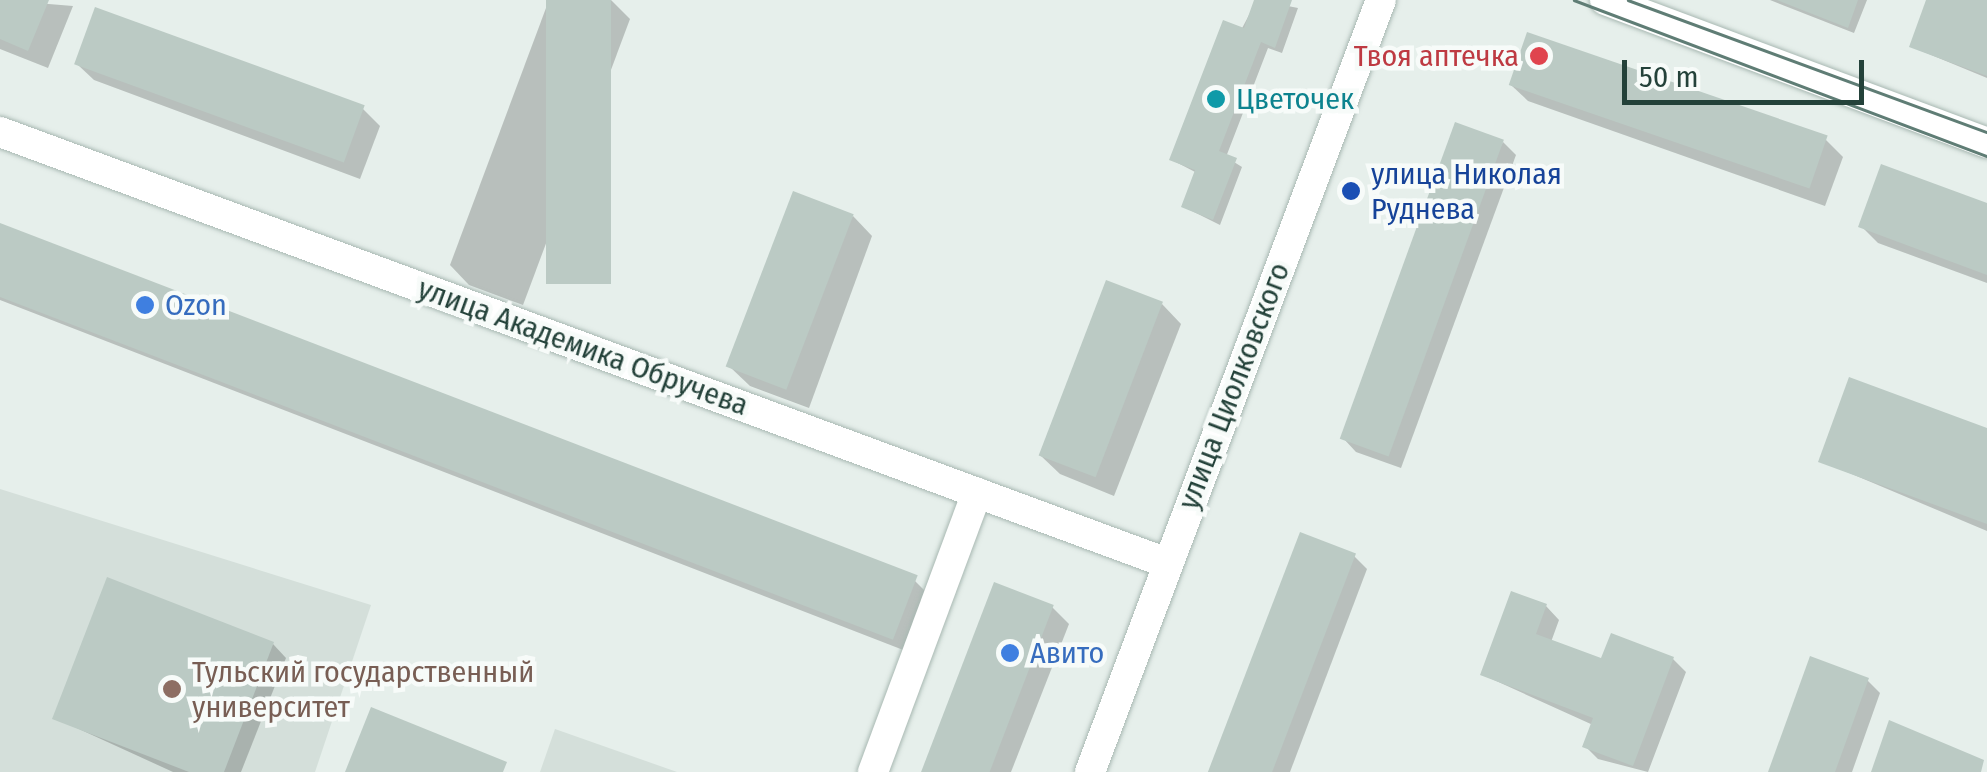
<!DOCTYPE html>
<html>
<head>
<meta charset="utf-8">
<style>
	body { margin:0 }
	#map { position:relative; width:1987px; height:772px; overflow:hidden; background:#e6efeb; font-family:"Fira Sans Condensed",sans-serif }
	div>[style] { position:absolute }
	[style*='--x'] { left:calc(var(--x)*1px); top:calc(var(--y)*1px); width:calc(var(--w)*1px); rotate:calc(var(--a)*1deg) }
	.built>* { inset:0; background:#d4dfda }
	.shadow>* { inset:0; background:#0003 }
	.building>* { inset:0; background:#bbcac4; transform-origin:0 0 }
	.roads { filter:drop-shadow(0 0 2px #a8b8b2) drop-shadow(0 0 2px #a8b8b2) }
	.minor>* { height:30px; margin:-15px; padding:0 15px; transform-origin:15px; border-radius:15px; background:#fff }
	.tram>* { height:2.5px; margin:-1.25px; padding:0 1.25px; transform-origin:1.25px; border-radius:1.25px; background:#5f7d75 }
	.dots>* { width:28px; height:28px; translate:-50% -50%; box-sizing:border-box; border:5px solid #f7fbf9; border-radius:50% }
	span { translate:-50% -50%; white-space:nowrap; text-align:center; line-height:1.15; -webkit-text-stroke:9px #f7fbf9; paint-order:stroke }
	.health-label { font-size:30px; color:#be3a42 }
	.right { translate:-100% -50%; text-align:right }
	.culture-label { font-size:30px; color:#0d838f }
	.left { translate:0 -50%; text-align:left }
	.transit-label { font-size:30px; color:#164399 }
	.shop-label { font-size:30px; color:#366cbe }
	.street-label { font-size:30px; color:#24423a }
	.education-label { font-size:30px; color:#785e54 }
	.scale { position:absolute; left:1622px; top:60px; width:242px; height:45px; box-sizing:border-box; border:5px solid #24423a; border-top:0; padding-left:12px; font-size:30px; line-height:35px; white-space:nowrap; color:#24423a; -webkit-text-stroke:8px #f7fbf9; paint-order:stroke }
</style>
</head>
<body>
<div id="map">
	<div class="built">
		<div style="clip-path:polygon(0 489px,371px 605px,315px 772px,0 772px)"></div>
		<div style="clip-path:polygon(555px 729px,677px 772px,540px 772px)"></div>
	</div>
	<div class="shadow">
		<div style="clip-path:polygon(0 0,73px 6px,48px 68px,0 49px)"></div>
		<div style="clip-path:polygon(549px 0,611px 0,630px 19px,523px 305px,469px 285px,450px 265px)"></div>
		<div style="clip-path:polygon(1257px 0,1298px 8px,1282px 53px,1268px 48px,1226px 157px,1242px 167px,1220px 225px,1184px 207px,1197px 173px,1172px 160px)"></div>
		<div style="clip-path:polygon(1770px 0,1867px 0,1854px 33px)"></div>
		<div style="clip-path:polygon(1929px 0,1987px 0,1987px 78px,1912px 47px)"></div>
		<div style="clip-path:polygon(77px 64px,363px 109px,380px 126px,360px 179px,94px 80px)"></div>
		<div style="clip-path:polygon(1511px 85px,1826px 140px,1843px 157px,1825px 206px,1528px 101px)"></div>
		<div style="clip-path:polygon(1503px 142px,1516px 155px,1401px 468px,1356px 452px,1343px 438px)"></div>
		<div style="clip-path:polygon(1987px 206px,1987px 283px,1878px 243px,1861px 226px)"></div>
		<div style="clip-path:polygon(853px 216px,872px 236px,809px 408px,750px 386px,730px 367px)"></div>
		<div style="clip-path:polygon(0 226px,915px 581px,932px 598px,911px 653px,0 300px)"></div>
		<div style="clip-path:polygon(1162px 304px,1181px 324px,1114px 496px,1060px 474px,1040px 455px)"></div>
		<div style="clip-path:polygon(1987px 431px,1987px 531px,1821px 461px)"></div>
		<div style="clip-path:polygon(1354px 556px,1367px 569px,1290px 772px,1211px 772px)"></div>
		<div style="clip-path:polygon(1546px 606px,1559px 620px,1551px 642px,1603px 661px,1673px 659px,1686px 672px,1648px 772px,1598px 759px,1585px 746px,1593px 725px,1483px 675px)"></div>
		<div style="clip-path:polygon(1052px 607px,1069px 624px,1011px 772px,923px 772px)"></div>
		<div style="clip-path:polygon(273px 644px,286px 658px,241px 772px,173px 772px,55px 718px)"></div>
		<div style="clip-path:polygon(1867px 680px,1880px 693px,1852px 772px,1771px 772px)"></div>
	</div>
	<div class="building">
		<div style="clip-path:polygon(0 0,49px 0,28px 51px,0 39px)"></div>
		<div style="left:546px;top:0;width:65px;height:284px"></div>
		<div style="clip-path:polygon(1254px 0,1292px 0,1275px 48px,1261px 42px,1219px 151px,1237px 158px,1213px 220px,1181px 207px,1195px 170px,1169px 160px,1223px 20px,1244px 28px)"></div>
		<div style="clip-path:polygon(1777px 0,1858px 0,1848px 28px)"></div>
		<div style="clip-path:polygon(1926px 0,1987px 0,1987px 76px,1909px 47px)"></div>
		<div style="left:95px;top:7px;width:287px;height:61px;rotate:20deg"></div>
		<div style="left:1527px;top:32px;width:318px;height:56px;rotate:19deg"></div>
		<div style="left:1455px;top:122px;width:52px;height:337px;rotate:20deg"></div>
		<div style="clip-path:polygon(1881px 164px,1987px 203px,1987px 275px,1858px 227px)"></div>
		<div style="left:793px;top:191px;width:65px;height:188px;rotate:21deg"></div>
		<div style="left:0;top:223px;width:983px;height:69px;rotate:21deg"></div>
		<div style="left:1106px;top:280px;width:61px;height:188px;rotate:21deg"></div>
		<div style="clip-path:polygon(1849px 377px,1987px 428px,1987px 524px,1818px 462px)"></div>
		<div style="left:1300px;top:532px;width:60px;height:257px;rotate:21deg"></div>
		<div style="clip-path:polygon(107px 577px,274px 642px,224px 772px,189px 772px,52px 719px)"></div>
		<div style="left:994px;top:582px;width:64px;height:204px;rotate:21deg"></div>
		<div style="clip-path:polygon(1511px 591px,1547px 604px,1536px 634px,1601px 658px,1611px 633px,1674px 657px,1633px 766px,1582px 747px,1593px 718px,1480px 675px)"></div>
		<div style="clip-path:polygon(1810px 656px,1869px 678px,1835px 772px,1768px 772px)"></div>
		<div style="clip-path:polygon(371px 707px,507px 762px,503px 772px,345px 772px)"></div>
		<div style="clip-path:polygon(1889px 720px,1984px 760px,1981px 772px,1871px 772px)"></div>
	</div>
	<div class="roads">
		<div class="minor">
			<div style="--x:1605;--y:0;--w:408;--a:20.5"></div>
			<div style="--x:0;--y:132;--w:1244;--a:20.27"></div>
			<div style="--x:873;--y:772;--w:298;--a:-69.6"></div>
			<div style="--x:1090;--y:772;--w:825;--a:-69.35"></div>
		</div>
	</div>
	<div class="tram">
		<div style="--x:1574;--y:0;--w:441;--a:20.7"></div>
		<div style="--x:1628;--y:0;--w:382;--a:20.2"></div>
	</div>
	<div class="dots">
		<div style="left:1539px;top:56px;background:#e0444e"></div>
		<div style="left:1216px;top:99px;background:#0f9aa8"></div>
		<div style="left:1351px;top:191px;background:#1a4fb4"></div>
		<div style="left:145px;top:305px;background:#3f7fe0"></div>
		<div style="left:1010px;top:653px;background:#3f7fe0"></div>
		<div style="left:172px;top:689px;background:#8d6e63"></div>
	</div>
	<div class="health-label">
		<span class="right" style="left:1519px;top:56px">Твоя аптечка</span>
	</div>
	<div class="culture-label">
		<span class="left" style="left:1236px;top:99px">Цветочек</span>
	</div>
	<div class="transit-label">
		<span class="left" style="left:1371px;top:191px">улица Николая<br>Руднева</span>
	</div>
	<div class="shop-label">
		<span class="left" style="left:165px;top:305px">Ozon</span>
		<span class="left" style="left:1030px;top:653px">Авито</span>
	</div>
	<div class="street-label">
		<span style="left:583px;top:347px;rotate:20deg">улица Академика Обручева</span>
		<span style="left:1234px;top:386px;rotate:-69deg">улица Циолковского</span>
	</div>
	<div class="education-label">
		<span class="left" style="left:192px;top:689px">Тульский государственный<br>университет</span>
	</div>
	<div class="scale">50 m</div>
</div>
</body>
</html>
